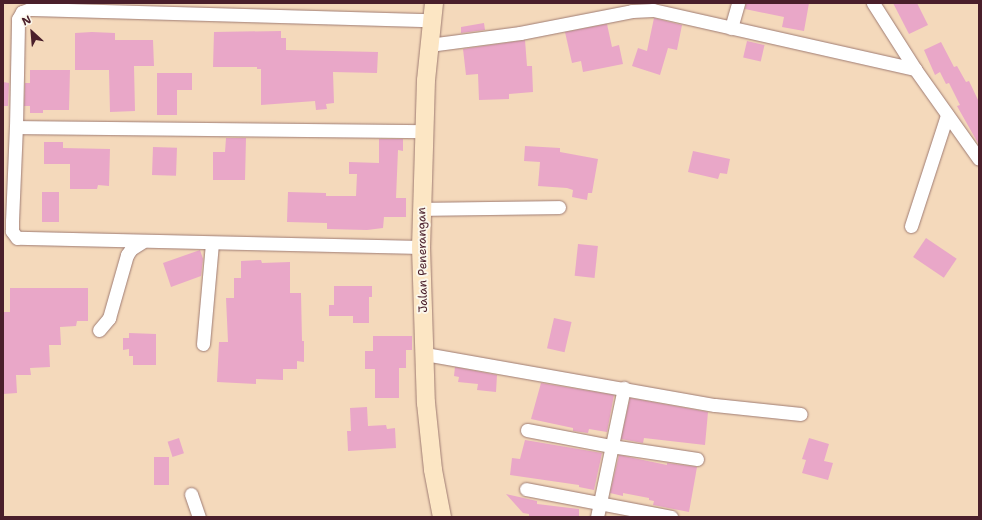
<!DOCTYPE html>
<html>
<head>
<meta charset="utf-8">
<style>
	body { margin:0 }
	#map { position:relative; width:982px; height:520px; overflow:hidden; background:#f4d9bb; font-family:"Shantell Sans",sans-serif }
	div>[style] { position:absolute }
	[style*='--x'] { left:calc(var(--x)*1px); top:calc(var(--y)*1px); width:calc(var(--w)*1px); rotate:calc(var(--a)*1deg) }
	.building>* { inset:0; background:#e9a7c8; transform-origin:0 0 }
	.roads { filter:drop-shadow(0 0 1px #9f7c73) drop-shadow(0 0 1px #9f7c73) }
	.street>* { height:13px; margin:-6.5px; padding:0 6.5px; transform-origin:6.5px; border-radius:6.5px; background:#fff }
	.secondary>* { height:18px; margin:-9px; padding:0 9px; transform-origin:9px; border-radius:9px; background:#fce6c4 }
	span { translate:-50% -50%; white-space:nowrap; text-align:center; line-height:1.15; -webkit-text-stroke:4px #fbf7ec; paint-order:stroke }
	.street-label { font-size:12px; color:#4a1f2b }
	.frame { position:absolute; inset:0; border:4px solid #4a1f2b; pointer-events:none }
	.north { position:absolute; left:12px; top:12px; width:40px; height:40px; -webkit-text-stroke:3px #fbf7ec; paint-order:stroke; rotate:334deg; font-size:11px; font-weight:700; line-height:16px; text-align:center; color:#4a1f2b }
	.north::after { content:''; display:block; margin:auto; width:14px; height:18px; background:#4a1f2b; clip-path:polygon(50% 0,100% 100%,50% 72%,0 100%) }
</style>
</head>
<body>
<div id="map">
	<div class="building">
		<div style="clip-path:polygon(746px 3px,809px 3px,804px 31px,782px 27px,784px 17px,745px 9px)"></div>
		<div style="clip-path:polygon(893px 3px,917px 3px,928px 25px,909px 34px)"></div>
		<div style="clip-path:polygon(654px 18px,682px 25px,677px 50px,668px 48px,660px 75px,632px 66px,638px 48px,647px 51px)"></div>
		<div style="clip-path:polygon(484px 23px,485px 30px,461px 33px,461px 27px)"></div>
		<div style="clip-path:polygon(607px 24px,612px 47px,619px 45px,623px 64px,583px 72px,581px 61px,572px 63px,565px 32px)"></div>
		<div style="clip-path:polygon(281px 31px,281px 38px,286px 38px,286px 50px,378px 52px,377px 73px,333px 72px,334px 103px,326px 104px,327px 109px,316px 110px,315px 101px,261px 105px,261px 69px,257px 69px,257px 67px,213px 67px,214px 32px)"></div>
		<div style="clip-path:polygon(92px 32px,115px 33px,115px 40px,153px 40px,154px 66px,134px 66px,135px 111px,110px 112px,109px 70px,75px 70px,75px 33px)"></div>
		<div style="clip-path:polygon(525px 40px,527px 66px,532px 66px,533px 92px,509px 94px,509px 99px,479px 100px,478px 74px,466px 75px,463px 49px)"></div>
		<div style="left:747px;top:41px;width:18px;height:17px;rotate:13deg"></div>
		<div style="clip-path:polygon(941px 42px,954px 67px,957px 66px,966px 82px,969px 81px,979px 102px,979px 145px,957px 106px,960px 105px,949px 83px,946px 84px,940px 72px,935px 75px,924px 50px)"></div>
		<div style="clip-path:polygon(30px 70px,70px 70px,69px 110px,43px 110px,43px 113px,30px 113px,30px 106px,24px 106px,25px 83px,30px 83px)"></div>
		<div style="clip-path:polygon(157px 73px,192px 73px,192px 90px,177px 90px,177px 115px,157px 115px)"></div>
		<div style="clip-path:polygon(3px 82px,9px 83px,8px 106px,3px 106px)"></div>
		<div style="clip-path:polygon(226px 138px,246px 138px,245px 180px,213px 180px,213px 152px,225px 152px)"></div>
		<div style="clip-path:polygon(379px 139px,403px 139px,403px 151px,398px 150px,396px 198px,406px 198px,406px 217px,384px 217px,383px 228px,367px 230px,327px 229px,327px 223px,287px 222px,288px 192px,326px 193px,326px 196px,356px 196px,357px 174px,349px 174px,349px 162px,379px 163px)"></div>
		<div style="clip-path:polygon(44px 142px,63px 142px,63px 148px,110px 149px,109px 186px,98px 185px,97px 189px,70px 189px,70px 164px,44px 164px)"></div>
		<div style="clip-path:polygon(525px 146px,560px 148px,560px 152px,598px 159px,592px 193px,588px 193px,587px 200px,572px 197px,573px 190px,567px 188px,538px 186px,540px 162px,524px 161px)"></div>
		<div style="left:153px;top:147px;width:24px;height:28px;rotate:2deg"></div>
		<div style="clip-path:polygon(693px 151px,730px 159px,727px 174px,720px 173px,718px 179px,688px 172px)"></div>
		<div style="left:59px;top:192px;width:30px;height:17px;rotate:90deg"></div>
		<div style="left:926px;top:238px;width:37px;height:23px;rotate:34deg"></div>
		<div style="left:578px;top:244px;width:20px;height:32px;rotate:6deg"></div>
		<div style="clip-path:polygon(200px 250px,203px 259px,201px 276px,171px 287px,163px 263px)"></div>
		<div style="clip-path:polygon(261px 260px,262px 263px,290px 262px,290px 293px,301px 293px,302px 341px,304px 341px,304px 362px,297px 361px,297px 369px,283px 369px,283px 380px,256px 379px,256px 384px,217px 382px,219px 342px,228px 342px,226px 298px,234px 298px,234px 278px,241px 278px,241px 261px)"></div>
		<div style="clip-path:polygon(334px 286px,372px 286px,372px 297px,369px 297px,369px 323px,353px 323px,353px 316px,329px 316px,329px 305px,334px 305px)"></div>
		<div style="clip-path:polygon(10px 288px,88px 288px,88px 321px,77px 321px,76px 326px,60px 327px,61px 345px,49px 345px,50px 367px,30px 368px,31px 375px,16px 375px,17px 393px,3px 394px,3px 312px,10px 312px)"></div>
		<div style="left:554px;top:318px;width:18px;height:31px;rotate:13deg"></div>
		<div style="clip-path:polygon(129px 333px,156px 334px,156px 365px,133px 365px,133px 356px,129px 356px,129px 349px,123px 350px,123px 338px,129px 338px)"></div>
		<div style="clip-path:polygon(373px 336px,412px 336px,412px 350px,406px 350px,406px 368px,399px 368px,399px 398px,375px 398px,375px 369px,365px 369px,365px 351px,373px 351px)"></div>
		<div style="clip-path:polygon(455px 367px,497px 375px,496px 392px,477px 390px,478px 384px,458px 382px,459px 377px,454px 376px)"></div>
		<div style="clip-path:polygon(541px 383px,614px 395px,607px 432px,589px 429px,588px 433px,573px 431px,573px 428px,531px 419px)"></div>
		<div style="clip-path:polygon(630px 398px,708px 412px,705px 445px,644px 438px,643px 443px,621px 439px)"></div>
		<div style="clip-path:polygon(367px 407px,368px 426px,386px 425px,387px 429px,395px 428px,396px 448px,348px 451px,347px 431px,351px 431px,350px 408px)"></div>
		<div style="left:179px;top:438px;width:16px;height:12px;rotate:72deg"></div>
		<div style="clip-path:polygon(809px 438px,829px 444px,824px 461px,833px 463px,828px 480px,802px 473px,806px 460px,802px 459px)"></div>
		<div style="clip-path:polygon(525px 440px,602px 453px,594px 490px,579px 487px,579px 485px,510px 475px,512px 458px,520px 459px)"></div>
		<div style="clip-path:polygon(619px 455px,667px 465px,667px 463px,697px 467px,689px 512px,653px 505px,654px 501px,649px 500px,649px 498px,623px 493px,623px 496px,610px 493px)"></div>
		<div style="left:154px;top:457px;width:15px;height:28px"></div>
		<div style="clip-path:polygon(506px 494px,537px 501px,537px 504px,579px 509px,579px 517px,529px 517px,529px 514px,523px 513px)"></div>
	</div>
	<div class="roads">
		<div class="street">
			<div style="--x:873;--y:3;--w:78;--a:57.5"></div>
			<div style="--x:915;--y:69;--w:110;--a:54.6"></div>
			<div style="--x:731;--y:28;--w:26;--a:-74"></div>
			<div style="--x:429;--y:45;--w:92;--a:-7.5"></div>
			<div style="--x:520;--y:33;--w:114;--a:-11.1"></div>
			<div style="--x:632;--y:11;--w:21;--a:-3"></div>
			<div style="--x:653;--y:10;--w:269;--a:12.7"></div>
			<div style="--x:16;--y:127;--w:407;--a:0.6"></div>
			<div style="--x:421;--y:209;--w:138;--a:-0.8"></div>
			<div style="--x:911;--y:226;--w:117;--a:-72"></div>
			<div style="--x:421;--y:247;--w:404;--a:-178.7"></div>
			<div style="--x:17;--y:238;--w:9;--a:-126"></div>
			<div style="--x:12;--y:231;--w:10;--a:-90"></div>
			<div style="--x:12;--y:221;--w:94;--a:-87.6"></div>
			<div style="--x:16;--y:127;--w:108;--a:-88.9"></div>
			<div style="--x:18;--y:19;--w:8;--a:-60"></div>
			<div style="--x:22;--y:12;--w:9;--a:-21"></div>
			<div style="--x:30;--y:9;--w:402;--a:1.6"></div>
			<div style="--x:99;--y:330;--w:16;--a:-50"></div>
			<div style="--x:109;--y:318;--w:66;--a:-74.1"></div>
			<div style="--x:127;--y:255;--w:7;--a:-56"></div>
			<div style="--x:131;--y:249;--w:13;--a:-32"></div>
			<div style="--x:203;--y:344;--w:101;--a:-84.9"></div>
			<div style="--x:425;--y:354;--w:294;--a:10"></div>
			<div style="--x:715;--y:405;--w:86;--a:6"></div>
			<div style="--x:527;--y:430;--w:86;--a:10.8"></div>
			<div style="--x:611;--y:446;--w:87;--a:8.6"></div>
			<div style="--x:526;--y:489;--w:148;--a:10.9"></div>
			<div style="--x:191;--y:494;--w:24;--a:71"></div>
			<div style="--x:597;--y:517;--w:132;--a:-78.2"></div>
		</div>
		<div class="secondary">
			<div style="--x:434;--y:3;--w:77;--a:95.9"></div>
			<div style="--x:426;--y:80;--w:167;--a:91.7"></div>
			<div style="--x:421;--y:247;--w:156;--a:88.2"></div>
			<div style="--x:426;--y:403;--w:67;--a:84"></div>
			<div style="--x:433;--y:470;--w:48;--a:79.2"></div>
		</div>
	</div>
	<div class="street-label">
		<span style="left:423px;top:260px;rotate:-91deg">Jalan Penerangan</span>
	</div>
	<div class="frame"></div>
	<div class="north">N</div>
</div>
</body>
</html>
